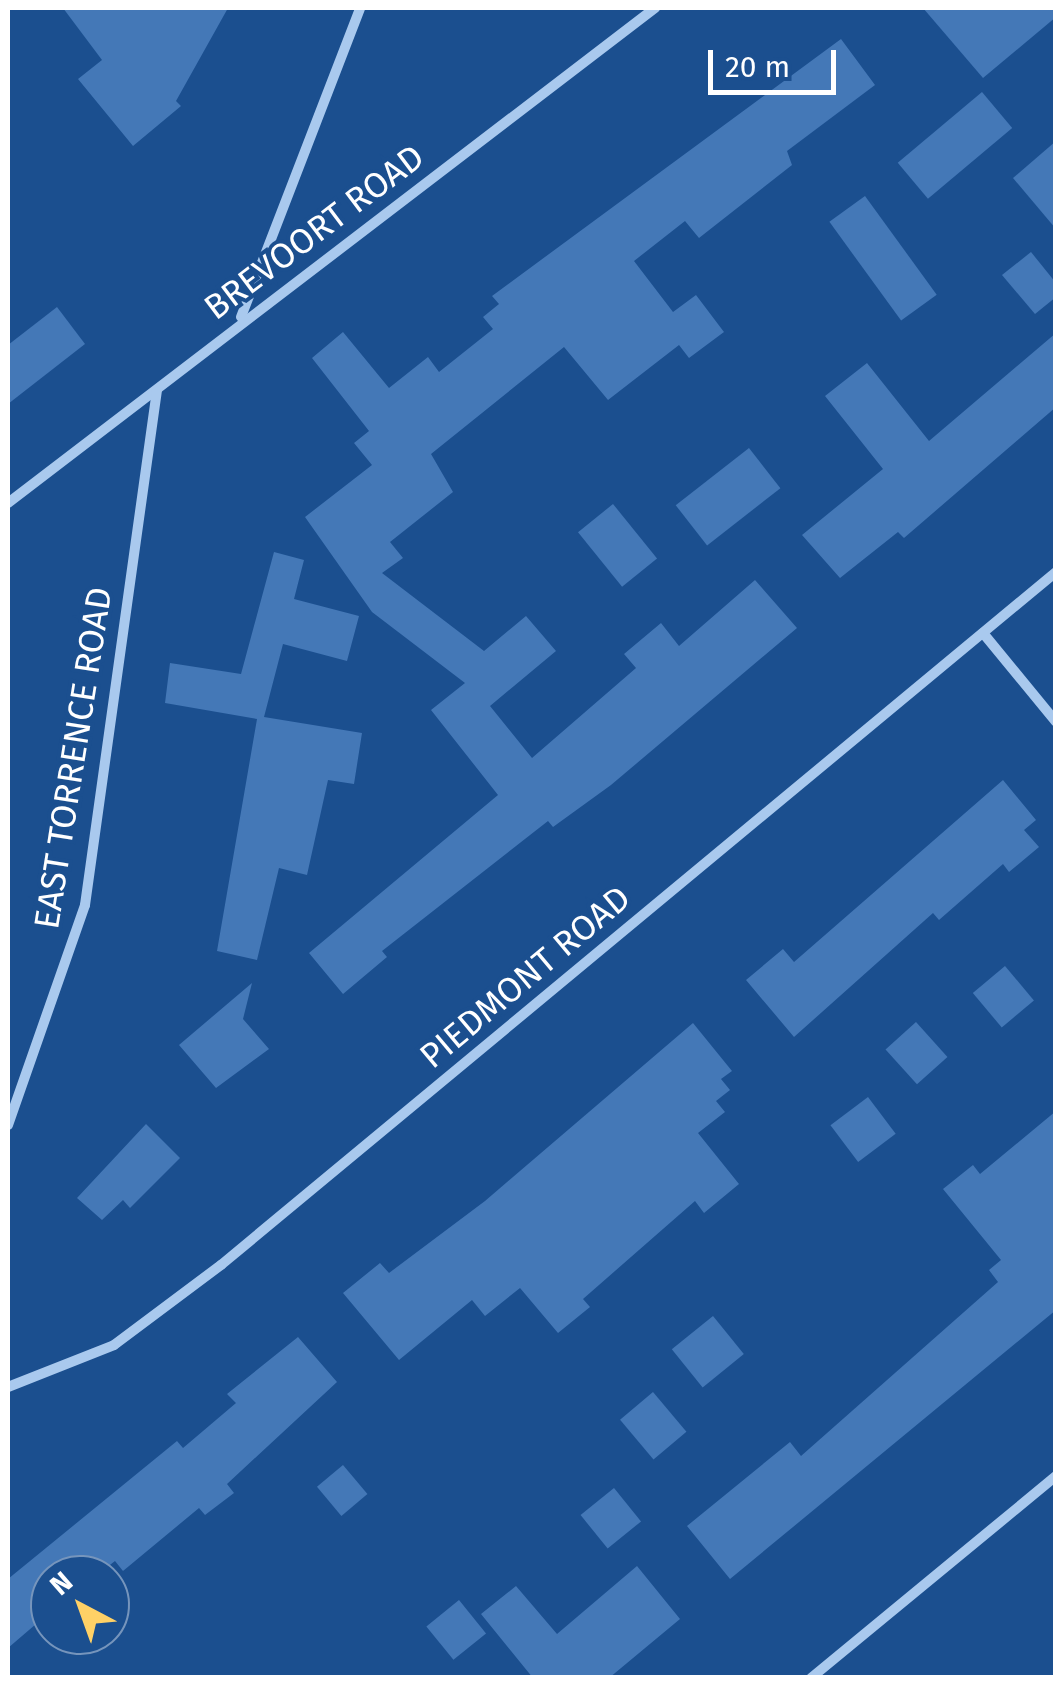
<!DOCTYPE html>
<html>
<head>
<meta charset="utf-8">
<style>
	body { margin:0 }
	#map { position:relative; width:1063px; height:1685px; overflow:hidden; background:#1b4f8f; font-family:"Fira Sans",sans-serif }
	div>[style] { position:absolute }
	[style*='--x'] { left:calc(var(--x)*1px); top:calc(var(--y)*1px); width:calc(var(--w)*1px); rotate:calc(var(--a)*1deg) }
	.building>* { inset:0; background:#4478b7; transform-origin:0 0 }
	.street>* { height:10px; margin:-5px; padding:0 5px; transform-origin:5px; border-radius:5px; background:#a9c9ee }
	span { translate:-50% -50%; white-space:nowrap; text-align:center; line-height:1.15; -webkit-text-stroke:8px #1b4f8f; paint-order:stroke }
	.street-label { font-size:35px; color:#fff }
	.frame { position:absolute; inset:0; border:10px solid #fff; pointer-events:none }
	.north { position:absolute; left:30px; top:1555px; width:100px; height:100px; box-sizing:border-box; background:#1b4f8f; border:2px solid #7695bc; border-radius:50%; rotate:319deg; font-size:28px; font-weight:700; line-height:40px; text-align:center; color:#fff }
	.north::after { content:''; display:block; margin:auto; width:35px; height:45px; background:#ffd166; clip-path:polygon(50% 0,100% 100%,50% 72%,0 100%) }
	.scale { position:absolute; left:708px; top:50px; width:128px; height:45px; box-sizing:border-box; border:5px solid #fff; border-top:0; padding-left:12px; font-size:30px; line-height:35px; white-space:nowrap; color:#fff; -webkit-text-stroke:8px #1b4f8f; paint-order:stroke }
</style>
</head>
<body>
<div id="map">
	<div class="building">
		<div style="clip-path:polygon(63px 8px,228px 8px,176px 101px,181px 106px,133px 146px,78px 79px,102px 60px)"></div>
		<div style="clip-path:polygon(923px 8px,1056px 8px,1056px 17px,983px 78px)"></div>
		<div style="clip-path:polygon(841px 39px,875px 85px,787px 151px,792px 165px,699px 238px,685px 221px,634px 261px,673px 312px,696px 295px,724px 332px,689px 358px,679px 345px,608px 400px,564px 347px,431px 454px,453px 492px,390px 542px,403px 558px,382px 573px,484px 651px,526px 616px,556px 651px,490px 706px,532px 758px,636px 668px,624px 654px,661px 623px,679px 646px,755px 580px,797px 628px,611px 785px,553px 827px,548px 821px,382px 951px,387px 957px,343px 994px,309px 953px,498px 795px,431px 710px,465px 683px,372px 612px,305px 517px,372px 465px,354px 443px,369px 431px,312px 358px,343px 332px,389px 388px,428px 357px,439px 372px,493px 329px,483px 317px,499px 304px,492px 296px)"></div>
		<div style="left:982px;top:92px;width:47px;height:110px;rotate:50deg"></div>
		<div style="clip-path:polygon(1056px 141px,1056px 229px,1013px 178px)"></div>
		<div style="left:865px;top:196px;width:122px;height:44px;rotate:54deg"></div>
		<div style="clip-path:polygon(1031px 252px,1056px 283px,1056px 297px,1035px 314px,1002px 275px)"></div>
		<div style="clip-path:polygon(57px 307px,85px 344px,8px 404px,8px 345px)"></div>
		<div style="clip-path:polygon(1056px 333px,1056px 407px,904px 538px,898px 532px,840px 578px,802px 535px,883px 469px,825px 396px,867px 363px,929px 441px)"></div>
		<div style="left:749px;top:448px;width:51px;height:93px;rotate:52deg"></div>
		<div style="left:613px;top:504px;width:70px;height:45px;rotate:51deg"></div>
		<div style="clip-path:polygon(274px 552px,304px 560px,294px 599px,359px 616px,347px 661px,283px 644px,264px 717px,362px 733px,354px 784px,328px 780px,307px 875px,279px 868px,257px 960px,217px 951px,257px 719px,165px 703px,170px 663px,241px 674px)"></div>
		<div style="clip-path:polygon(1003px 780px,1036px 820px,1024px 830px,1039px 847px,1009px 872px,1003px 864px,939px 920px,933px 913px,794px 1037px,746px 980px,783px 949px,794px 962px)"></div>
		<div style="left:1005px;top:966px;width:45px;height:42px;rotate:50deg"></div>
		<div style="clip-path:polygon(252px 983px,243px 1019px,269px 1049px,216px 1088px,179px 1045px)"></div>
		<div style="left:916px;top:1022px;width:47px;height:41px;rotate:48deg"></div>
		<div style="clip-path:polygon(693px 1023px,732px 1071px,721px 1079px,730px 1090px,716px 1101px,725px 1112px,698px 1133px,739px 1184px,704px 1213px,695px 1201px,583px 1299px,590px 1307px,558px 1333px,520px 1288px,485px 1316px,472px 1300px,399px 1360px,343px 1293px,380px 1263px,389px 1273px,485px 1201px)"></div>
		<div style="left:868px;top:1097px;width:46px;height:47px;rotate:53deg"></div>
		<div style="clip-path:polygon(1056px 1111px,1056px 1310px,730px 1579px,687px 1526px,790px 1442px,801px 1456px,998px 1282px,989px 1270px,1001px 1260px,943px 1189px,973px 1165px,980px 1174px)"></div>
		<div style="clip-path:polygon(146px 1124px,180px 1158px,130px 1208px,123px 1200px,102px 1220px,77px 1198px)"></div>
		<div style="left:713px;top:1316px;width:49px;height:53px;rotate:51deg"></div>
		<div style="clip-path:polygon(298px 1337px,337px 1382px,227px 1484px,234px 1493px,205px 1515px,199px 1508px,123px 1571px,115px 1561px,97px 1575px,50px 1575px,50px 1612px,8px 1648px,8px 1579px,177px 1441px,183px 1448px,236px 1403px,227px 1394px)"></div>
		<div style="left:653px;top:1392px;width:52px;height:43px;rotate:50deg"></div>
		<div style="left:343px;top:1465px;width:38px;height:34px;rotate:50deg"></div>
		<div style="left:614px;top:1488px;width:43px;height:43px;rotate:51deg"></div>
		<div style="clip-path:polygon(637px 1566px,680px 1619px,609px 1678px,533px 1678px,481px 1614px,516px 1586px,557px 1634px)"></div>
		<div style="left:459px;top:1600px;width:43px;height:42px;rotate:51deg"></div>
	</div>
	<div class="street">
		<div style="--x:241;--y:317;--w:331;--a:-68.9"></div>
		<div style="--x:8;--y:503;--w:815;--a:-37.42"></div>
		<div style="--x:983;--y:633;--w:115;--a:50.6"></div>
		<div style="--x:8;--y:1125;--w:233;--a:-70.7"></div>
		<div style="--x:85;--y:905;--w:520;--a:-82.04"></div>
		<div style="--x:8;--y:1387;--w:114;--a:-21.6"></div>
		<div style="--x:114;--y:1345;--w:134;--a:-36.8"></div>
		<div style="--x:221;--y:1265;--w:1085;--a:-39.69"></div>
		<div style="--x:811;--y:1678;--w:318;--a:-39.5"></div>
	</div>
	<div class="street-label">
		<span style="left:314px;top:232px;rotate:-37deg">BREVOORT ROAD</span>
		<span style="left:73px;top:758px;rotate:-81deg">EAST TORRENCE ROAD</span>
		<span style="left:525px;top:977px;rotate:-40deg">PIEDMONT ROAD</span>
	</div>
	<div class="frame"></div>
	<div class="north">N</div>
	<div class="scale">20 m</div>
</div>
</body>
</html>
